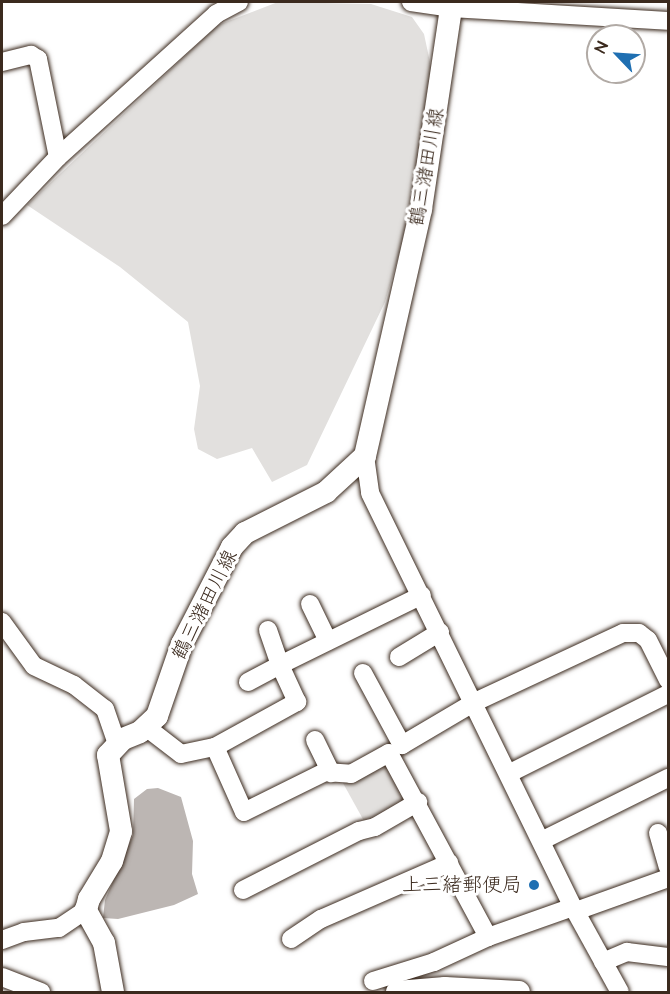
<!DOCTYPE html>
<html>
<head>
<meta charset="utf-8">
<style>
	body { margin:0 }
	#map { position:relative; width:670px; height:994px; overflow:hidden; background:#fff; font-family:"Architects Daughter","Klee One",sans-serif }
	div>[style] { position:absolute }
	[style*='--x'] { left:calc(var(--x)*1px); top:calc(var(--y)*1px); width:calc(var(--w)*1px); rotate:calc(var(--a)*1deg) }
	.green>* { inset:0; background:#e2e0de; transform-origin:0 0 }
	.water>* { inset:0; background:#bcb6b3 }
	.roads { filter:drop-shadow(0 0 2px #3b2a1e) drop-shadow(0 0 2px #3b2a1e) }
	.minor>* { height:18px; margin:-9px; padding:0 9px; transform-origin:9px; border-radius:9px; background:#fff }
	.major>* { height:22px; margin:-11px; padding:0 11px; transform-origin:11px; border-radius:11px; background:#fff }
	.dots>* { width:16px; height:16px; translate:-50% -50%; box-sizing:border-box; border:3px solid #fff; border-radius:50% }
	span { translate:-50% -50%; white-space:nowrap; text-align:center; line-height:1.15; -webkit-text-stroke:6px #fff; paint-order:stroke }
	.street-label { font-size:20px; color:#3b2a1e }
	.poi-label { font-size:20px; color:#3b2a1e }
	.right { translate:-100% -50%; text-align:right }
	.frame { position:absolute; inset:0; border:3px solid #3b2a1e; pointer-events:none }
	.north { position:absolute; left:586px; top:24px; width:60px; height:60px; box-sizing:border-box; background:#fff; border:2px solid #b1aaa5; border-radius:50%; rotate:295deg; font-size:16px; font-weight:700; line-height:24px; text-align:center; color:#3b2a1e }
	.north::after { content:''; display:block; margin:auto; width:21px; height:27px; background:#1f6fb2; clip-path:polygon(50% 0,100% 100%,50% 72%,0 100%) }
</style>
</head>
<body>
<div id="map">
	<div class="green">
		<div style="clip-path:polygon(278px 2px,371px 4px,412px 17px,424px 34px,433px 76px,402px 244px,385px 302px,307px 465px,272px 482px,252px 448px,217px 459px,198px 449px,194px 429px,200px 386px,188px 322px,120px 267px,27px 205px,218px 25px)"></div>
		<div style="left:388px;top:757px;width:50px;height:52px;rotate:61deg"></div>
	</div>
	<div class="water">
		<div style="clip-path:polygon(158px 788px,181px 797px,193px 841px,192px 874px,198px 894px,174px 905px,118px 919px,103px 918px,105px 900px,133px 835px,134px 799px,147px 789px)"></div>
	</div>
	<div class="roads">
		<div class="minor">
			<div style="--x:411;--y:2;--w:40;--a:8.5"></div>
			<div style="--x:451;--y:8;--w:217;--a:3.4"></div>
			<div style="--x:2;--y:62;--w:30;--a:-14"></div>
			<div style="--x:31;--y:55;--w:8;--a:30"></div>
			<div style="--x:38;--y:59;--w:100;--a:78.5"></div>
			<div style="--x:2;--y:216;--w:81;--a:-46.5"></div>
			<div style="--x:58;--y:157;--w:213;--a:-42.1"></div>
			<div style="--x:216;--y:14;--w:26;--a:-28"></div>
			<div style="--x:365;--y:456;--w:37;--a:82"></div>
			<div style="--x:370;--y:493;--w:461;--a:63.9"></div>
			<div style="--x:573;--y:907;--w:97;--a:61.1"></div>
			<div style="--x:310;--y:604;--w:41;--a:64.1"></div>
			<div style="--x:2;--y:622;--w:54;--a:54"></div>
			<div style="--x:34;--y:666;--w:44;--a:25.4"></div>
			<div style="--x:74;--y:685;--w:39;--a:38"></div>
			<div style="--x:105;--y:709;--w:37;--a:71"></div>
			<div style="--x:399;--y:657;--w:48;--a:-31.4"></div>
			<div style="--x:363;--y:673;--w:82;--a:61.6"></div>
			<div style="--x:402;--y:745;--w:85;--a:-30.5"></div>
			<div style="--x:475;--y:702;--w:163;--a:-25"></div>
			<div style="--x:623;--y:633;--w:16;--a:0"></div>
			<div style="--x:639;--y:633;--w:11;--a:38"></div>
			<div style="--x:648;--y:640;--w:45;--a:63.4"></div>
			<div style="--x:248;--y:682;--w:36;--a:-28"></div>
			<div style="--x:280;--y:665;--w:37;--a:-109"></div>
			<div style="--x:146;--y:727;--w:44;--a:37.6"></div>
			<div style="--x:181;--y:754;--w:35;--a:-12"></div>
			<div style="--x:215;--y:747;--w:71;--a:66"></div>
			<div style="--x:244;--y:812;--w:90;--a:-26.3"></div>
			<div style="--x:325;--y:772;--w:26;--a:4"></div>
			<div style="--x:351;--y:774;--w:43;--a:-28.9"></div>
			<div style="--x:389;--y:753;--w:209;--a:61.7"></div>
			<div style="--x:488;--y:937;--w:90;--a:-19.4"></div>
			<div style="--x:315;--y:740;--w:37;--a:64"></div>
			<div style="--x:215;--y:747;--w:94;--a:-28.8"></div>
			<div style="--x:297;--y:702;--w:41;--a:-114.7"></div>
			<div style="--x:280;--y:665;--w:158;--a:-26.2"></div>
			<div style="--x:510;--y:773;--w:177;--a:-26.6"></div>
			<div style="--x:658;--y:833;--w:35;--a:74"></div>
			<div style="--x:543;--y:840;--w:140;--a:-26.4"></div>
			<div style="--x:243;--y:890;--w:130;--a:-27"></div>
			<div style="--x:359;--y:831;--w:16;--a:-14"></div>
			<div style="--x:375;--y:827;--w:50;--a:-30.2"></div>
			<div style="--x:576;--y:911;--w:98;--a:-19.7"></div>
			<div style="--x:291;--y:939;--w:36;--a:-34"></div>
			<div style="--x:321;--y:919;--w:140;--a:-23.6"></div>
			<div style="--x:2;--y:940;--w:23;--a:-20"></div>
			<div style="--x:24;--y:932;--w:35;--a:-7"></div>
			<div style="--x:59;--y:928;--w:32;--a:-34"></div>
			<div style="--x:603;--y:962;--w:26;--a:-23"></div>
			<div style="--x:627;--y:952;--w:41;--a:7"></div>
			<div style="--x:2;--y:977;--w:42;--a:21"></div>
			<div style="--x:373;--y:981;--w:64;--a:-17.3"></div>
			<div style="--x:434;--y:962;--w:60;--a:-24.8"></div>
		</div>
		<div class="major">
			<div style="--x:113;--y:992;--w:50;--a:-100.4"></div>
			<div style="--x:104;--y:943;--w:38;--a:-119"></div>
			<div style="--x:86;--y:910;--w:11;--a:-75"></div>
			<div style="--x:89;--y:899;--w:44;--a:-58.8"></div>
			<div style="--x:112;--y:861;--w:31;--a:-73"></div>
			<div style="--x:121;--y:831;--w:77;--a:-99.7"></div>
			<div style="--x:108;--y:755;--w:22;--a:-47"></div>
			<div style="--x:123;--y:739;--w:18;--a:-22"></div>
			<div style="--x:140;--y:732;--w:23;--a:-43"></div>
			<div style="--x:157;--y:716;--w:76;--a:-70.9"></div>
			<div style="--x:182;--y:644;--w:109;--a:-62.7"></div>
			<div style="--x:232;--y:547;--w:19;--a:-47"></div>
			<div style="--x:245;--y:533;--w:91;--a:-26.8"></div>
			<div style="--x:326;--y:492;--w:53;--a:-42.7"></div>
			<div style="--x:365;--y:456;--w:253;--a:-77.2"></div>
			<div style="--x:421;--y:209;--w:209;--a:-81.5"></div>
			<div style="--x:397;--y:992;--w:48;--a:-4.8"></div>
			<div style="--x:445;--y:988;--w:74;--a:3.1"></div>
		</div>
	</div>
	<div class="dots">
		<div style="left:534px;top:885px;background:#1f6fb2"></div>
	</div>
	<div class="street-label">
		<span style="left:427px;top:167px;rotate:-80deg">鶴三潴田川線</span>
		<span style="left:205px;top:605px;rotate:-63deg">鶴三潴田川線</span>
	</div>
	<div class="poi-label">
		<span class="right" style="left:522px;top:885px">上三緒郵便局</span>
	</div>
	<div class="frame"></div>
	<div class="north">N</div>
</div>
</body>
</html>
